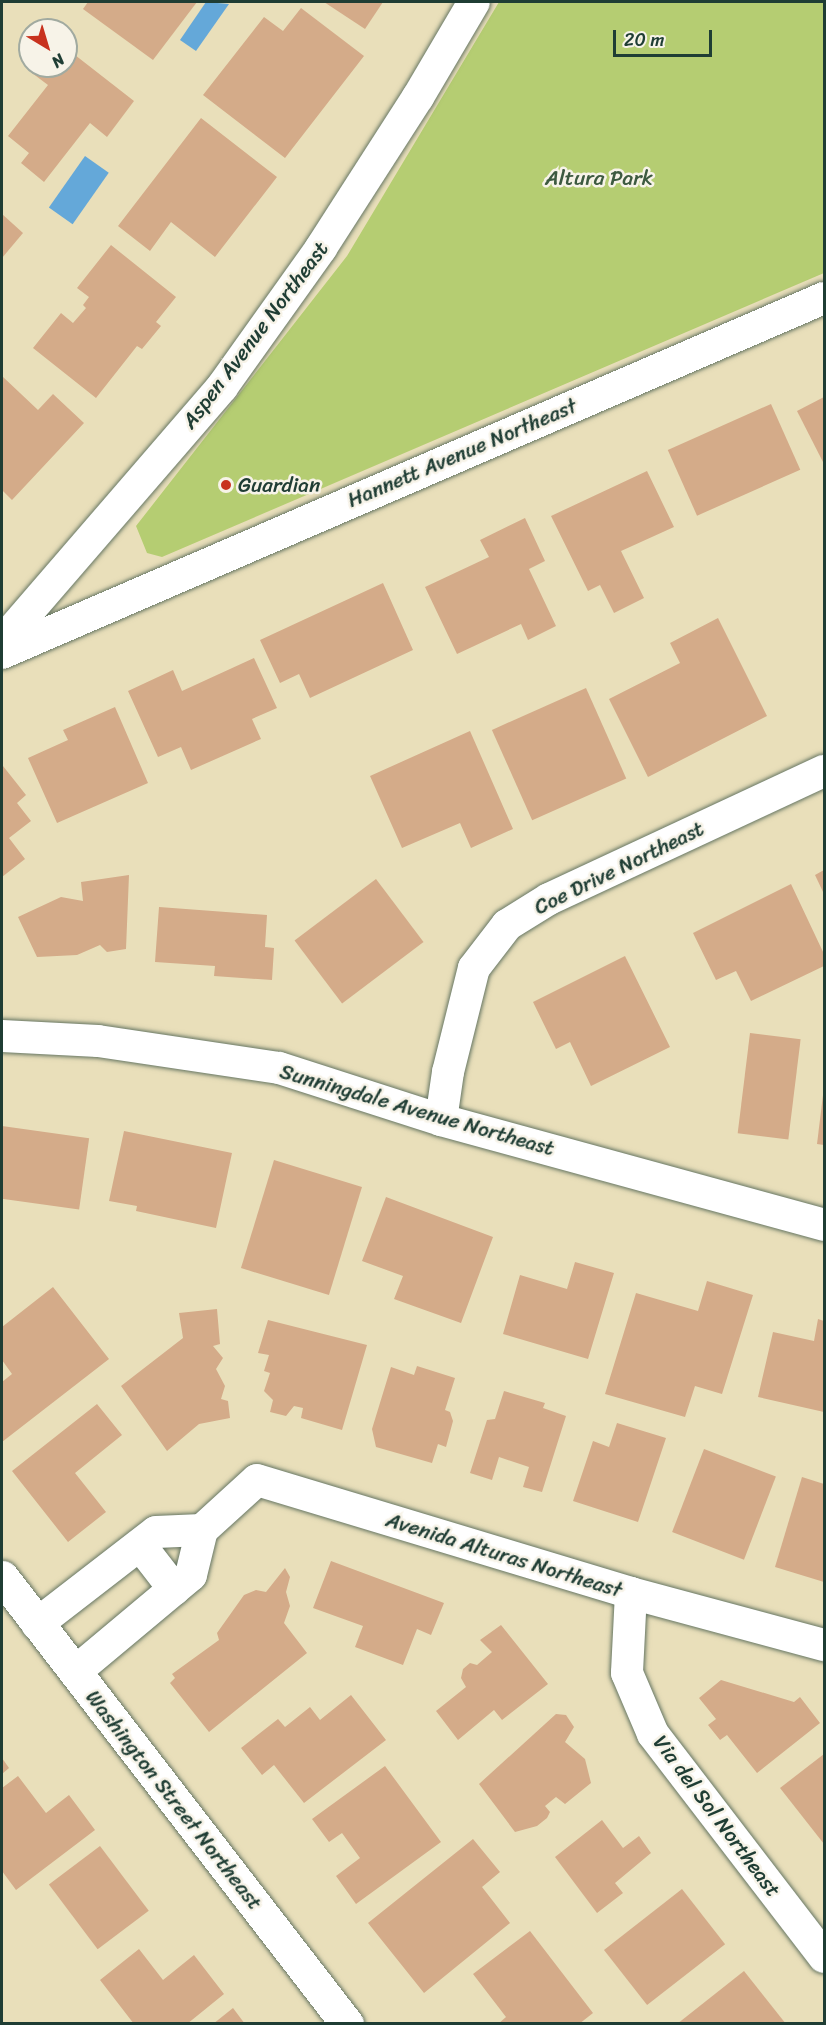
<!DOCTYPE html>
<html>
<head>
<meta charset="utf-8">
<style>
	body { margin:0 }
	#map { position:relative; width:826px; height:2025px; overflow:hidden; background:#e9dfba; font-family:Sriracha,sans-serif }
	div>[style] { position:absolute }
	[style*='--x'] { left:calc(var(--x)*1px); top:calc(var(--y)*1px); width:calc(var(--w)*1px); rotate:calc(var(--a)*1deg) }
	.green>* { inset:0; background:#b5cd72 }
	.water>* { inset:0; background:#64a8d9; transform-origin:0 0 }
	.building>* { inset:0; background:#d4ab89; transform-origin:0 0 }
	.roads { filter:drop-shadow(0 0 2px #667663) drop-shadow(0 0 2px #667663) }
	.street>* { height:32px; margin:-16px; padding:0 16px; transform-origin:16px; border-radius:16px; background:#fff }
	.secondary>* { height:33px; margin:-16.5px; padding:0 16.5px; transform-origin:16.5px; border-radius:16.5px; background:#fff }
	.dots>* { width:16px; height:16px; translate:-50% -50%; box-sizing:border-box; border:3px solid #f7f3e8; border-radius:50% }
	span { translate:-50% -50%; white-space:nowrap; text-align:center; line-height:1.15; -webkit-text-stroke:5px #f7f3e8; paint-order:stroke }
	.park-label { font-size:21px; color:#3d5a40 }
	.street-label { font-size:21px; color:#1f3d34 }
	.poi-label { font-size:21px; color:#1f3d34 }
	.left { translate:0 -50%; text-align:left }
	.frame { position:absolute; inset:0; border:3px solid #1f3d34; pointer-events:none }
	.north { position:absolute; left:18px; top:18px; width:60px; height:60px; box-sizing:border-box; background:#f7f3e8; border:2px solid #a1aaa0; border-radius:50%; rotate:142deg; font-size:16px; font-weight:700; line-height:24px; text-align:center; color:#1f3d34 }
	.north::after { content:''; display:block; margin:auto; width:21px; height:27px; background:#c8321e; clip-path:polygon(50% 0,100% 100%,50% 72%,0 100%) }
	.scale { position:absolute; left:613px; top:30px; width:99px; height:27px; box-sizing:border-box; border:3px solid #1f3d34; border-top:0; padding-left:8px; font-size:18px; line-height:21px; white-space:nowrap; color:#1f3d34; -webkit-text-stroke:4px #f7f3e8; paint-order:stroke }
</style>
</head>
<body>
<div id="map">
	<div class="green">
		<div style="clip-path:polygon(499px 2px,824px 2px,824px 273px,162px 557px,147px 553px,136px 526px,347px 256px)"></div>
	</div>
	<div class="water">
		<div style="clip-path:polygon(206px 2px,229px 4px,196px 51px,180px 40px)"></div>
		<div style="left:85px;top:156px;width:29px;height:63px;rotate:35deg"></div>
	</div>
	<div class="building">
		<div style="clip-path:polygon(88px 2px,197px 2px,153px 60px,83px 9px)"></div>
		<div style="clip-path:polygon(324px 2px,383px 2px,365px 29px)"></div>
		<div style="clip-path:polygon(301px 8px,364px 56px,285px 158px,203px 95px,264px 17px,283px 31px)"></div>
		<div style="clip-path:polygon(66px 48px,134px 101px,107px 137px,90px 123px,44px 182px,21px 163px,29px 153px,8px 136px,48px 85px,32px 73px,38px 66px,66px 66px)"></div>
		<div style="clip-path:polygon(201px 118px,277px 177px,215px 257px,171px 222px,150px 251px,118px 226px)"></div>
		<div style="clip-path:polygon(2px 214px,23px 233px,2px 258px)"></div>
		<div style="clip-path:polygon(111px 245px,176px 297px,156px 322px,161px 326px,142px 349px,137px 346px,96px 398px,33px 348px,61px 313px,73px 323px,86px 308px,83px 305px,89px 297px,77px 288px)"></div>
		<div style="clip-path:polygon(2px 376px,38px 410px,53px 394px,84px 423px,12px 500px,2px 490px)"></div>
		<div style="clip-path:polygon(824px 397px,824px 464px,797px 411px)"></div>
		<div style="left:771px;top:404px;width:72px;height:113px;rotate:66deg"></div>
		<div style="clip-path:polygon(647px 471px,674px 527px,621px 551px,644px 598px,614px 613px,600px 585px,588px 591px,551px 516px)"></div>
		<div style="clip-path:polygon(525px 518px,545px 561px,529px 569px,556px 626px,528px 640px,521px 624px,457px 654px,425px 587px,489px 557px,480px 540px)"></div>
		<div style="clip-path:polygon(383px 583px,413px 650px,310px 698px,299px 674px,280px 683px,260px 640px)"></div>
		<div style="clip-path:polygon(718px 618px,767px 716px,648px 777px,609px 699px,680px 663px,670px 643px)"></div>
		<div style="clip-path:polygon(254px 658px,277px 708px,252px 719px,261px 739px,191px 770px,181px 747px,158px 757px,128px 691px,173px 670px,182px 691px)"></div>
		<div style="left:586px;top:688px;width:99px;height:103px;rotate:66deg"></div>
		<div style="clip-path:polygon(115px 707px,148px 783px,57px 823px,28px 758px,68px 740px,63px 730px)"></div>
		<div style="clip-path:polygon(470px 731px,513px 829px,471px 848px,460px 823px,402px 848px,370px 776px)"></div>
		<div style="clip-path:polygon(3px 766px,26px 795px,17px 803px,31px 821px,9px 838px,25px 859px,2px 877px)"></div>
		<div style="clip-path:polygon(824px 870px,824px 894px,815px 875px)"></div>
		<div style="clip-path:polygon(129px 875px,126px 949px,107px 952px,100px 945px,77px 955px,37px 957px,18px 917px,61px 897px,83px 901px,81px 882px)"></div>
		<div style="left:376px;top:879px;width:79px;height:102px;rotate:53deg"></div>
		<div style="clip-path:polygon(791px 884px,824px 954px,824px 966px,751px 1001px,736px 971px,716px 980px,693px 933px)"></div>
		<div style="clip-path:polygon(159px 907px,267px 915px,265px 947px,274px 948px,272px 980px,214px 976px,215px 966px,155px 962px)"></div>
		<div style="clip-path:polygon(625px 956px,670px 1047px,591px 1086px,570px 1042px,556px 1049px,533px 1002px)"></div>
		<div style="left:750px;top:1033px;width:51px;height:101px;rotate:7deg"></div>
		<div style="clip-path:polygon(823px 1095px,824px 1095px,824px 1145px,817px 1144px)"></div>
		<div style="left:2px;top:1126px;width:88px;height:72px;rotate:8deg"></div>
		<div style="clip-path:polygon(124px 1131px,232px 1153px,216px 1228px,136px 1211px,137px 1206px,109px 1201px)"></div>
		<div style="left:274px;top:1160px;width:92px;height:113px;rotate:17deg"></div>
		<div style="clip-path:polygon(386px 1197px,493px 1237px,461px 1323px,394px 1299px,403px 1276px,362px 1261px)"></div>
		<div style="clip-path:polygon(575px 1262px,614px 1273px,588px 1359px,503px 1334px,520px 1275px,567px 1289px)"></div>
		<div style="clip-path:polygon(707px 1281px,753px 1295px,722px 1394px,695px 1386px,685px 1417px,605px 1394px,636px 1293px,698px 1311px)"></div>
		<div style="clip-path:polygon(53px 1287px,109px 1359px,2px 1442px,2px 1382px,12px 1374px,2px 1360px,2px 1327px)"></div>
		<div style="clip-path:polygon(217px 1309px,220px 1344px,213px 1346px,223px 1358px,216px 1369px,225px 1386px,221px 1399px,228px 1401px,230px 1418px,199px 1424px,167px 1451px,121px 1386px,183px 1338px,179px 1313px)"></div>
		<div style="clip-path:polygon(818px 1319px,824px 1321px,824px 1412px,758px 1397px,773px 1332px,814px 1341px)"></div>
		<div style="clip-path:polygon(268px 1320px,367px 1345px,342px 1430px,301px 1418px,303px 1408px,294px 1406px,286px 1416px,270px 1412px,273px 1400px,264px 1391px,270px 1373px,264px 1371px,269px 1355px,258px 1353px)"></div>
		<div style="clip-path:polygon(417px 1366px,455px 1378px,445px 1410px,450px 1412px,453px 1421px,446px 1447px,438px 1444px,432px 1463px,376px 1447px,372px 1429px,391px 1367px,414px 1375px)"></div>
		<div style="clip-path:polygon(504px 1391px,545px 1403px,543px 1408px,566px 1416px,542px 1492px,523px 1487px,529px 1467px,499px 1457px,492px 1480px,470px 1473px,487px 1420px,495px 1419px)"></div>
		<div style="clip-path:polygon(97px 1404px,122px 1435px,75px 1473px,106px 1512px,68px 1542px,12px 1471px)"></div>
		<div style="clip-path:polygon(617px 1423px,666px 1438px,638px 1522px,573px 1501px,593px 1441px,609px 1447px)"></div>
		<div style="left:704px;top:1449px;width:77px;height:89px;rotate:21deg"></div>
		<div style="clip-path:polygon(802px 1477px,824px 1484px,824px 1582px,775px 1567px)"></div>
		<div style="clip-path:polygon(331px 1561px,444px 1603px,431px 1635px,417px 1629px,403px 1665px,355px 1647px,363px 1626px,313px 1608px)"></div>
		<div style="clip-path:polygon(285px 1568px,290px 1577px,286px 1592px,290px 1606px,284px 1623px,307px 1653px,209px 1732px,170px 1683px,175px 1678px,172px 1674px,219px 1640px,217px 1633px,244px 1595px,256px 1590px,266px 1592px)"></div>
		<div style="clip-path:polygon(501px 1625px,548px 1684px,502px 1720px,494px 1710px,458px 1740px,436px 1711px,466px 1687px,461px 1678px,463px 1669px,470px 1663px,477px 1665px,492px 1652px,480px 1640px)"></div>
		<div style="clip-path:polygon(721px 1680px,794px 1702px,800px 1697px,820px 1723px,757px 1773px,727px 1735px,720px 1740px,708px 1725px,716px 1719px,699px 1698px)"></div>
		<div style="clip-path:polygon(351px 1695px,386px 1740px,304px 1803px,274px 1765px,262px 1775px,241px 1748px,278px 1719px,285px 1727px,310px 1707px,320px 1720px)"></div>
		<div style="clip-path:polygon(556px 1714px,566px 1715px,574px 1727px,565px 1742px,585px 1759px,591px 1783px,565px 1804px,556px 1797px,545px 1806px,550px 1812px,547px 1818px,537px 1826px,515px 1832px,479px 1784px)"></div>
		<div style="clip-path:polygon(824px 1754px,824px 1844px,780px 1788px)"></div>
		<div style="clip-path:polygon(2px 1758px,9px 1768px,2px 1774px)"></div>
		<div style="clip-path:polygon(385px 1766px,441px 1842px,356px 1904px,336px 1876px,360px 1858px,342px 1833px,329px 1842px,312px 1819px)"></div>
		<div style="clip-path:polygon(18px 1776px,46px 1813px,69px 1795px,95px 1830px,16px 1890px,2px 1871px,2px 1788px)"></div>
		<div style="clip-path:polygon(602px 1820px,623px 1848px,639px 1836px,651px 1853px,615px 1883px,623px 1893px,597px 1913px,555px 1857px)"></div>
		<div style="clip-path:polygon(473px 1839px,500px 1872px,482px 1887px,510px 1923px,424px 1993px,368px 1923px)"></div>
		<div style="left:100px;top:1846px;width:81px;height:64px;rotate:53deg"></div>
		<div style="left:682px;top:1889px;width:70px;height:99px;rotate:52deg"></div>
		<div style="clip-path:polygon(530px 1931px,593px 2013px,579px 2024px,498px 2024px,506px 2017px,473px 1974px)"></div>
		<div style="clip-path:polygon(139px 1949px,163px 1980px,194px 1955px,224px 1994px,187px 2024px,134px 2024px,100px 1980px)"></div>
		<div style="clip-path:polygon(744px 1971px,786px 2024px,677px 2024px)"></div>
		<div style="clip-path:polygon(233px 2008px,245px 2024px,213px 2024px)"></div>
	</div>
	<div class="roads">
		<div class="street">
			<div style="--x:2;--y:642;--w:337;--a:-49.2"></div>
			<div style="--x:222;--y:387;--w:171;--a:-54.5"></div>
			<div style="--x:321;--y:248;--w:179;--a:-57.3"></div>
			<div style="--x:418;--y:97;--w:110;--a:-59.5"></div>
			<div style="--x:2;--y:653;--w:895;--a:-23.36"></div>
			<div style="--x:2;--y:1036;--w:96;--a:3"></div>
			<div style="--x:98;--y:1041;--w:183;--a:8.5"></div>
			<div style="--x:279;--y:1068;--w:170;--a:17.8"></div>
			<div style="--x:441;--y:1120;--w:397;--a:15.3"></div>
			<div style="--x:441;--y:1120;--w:49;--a:-81.7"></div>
			<div style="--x:448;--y:1072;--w:107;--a:-76"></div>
			<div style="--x:474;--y:968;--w:54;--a:-52.5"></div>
			<div style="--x:507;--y:925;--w:49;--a:-31.8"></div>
			<div style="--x:549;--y:899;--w:303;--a:-25"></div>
			<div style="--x:140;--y:1545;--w:56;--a:52.3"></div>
			<div style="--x:631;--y:1593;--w:80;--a:92.9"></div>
			<div style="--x:627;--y:1673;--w:66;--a:66.9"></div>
			<div style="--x:653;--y:1734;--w:281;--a:52.5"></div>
			<div style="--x:37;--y:1624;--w:150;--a:-37.7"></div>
			<div style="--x:156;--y:1532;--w:46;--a:-2.5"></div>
			<div style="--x:75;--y:1672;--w:151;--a:-39.9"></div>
			<div style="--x:191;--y:1575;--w:46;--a:-76.3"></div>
			<div style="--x:202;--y:1530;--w:74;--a:-42.3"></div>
			<div style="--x:257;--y:1480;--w:391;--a:16.8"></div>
			<div style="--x:631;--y:1593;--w:200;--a:15.1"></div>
		</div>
		<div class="secondary">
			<div style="--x:2;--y:1577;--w:565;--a:52.34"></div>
		</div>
	</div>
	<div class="dots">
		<div style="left:226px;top:485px;background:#c8321e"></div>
	</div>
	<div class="park-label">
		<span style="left:599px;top:178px">Altura Park</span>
	</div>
	<div class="street-label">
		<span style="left:255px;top:335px;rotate:-53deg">Aspen Avenue Northeast</span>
		<span style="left:462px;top:453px;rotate:-23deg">Hannett Avenue Northeast</span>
		<span style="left:619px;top:868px;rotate:-26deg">Coe Drive Northeast</span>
		<span style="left:417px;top:1110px;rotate:16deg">Sunningdale Avenue Northeast</span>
		<span style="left:504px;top:1555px;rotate:17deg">Avenida Alturas Northeast</span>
		<span style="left:174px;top:1800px;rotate:52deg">Washington Street Northeast</span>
		<span style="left:717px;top:1816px;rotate:53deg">Via del Sol Northeast</span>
	</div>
	<div class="poi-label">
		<span class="left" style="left:238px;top:485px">Guardian</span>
	</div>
	<div class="frame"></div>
	<div class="north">N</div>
	<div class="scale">20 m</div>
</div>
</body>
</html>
